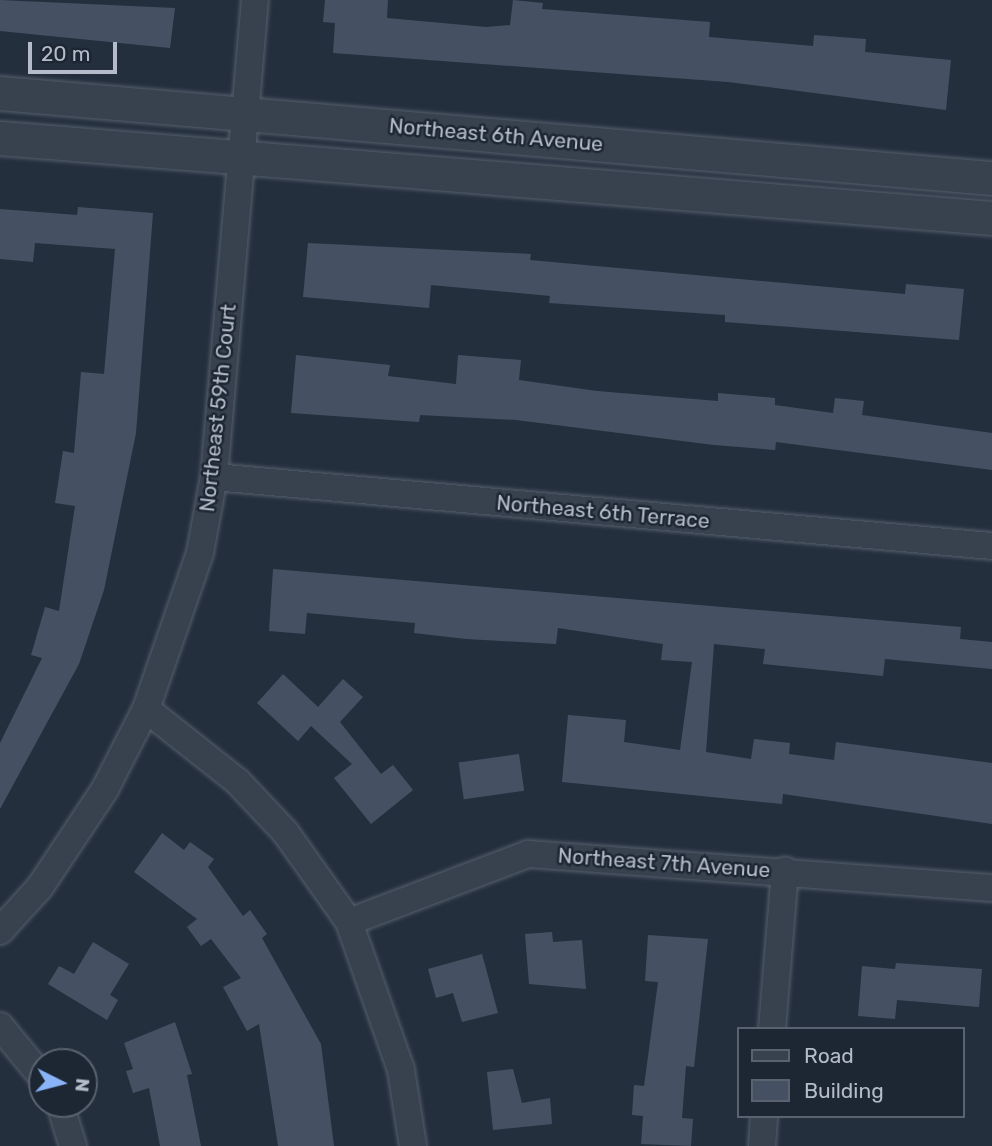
<!DOCTYPE html>
<html>
<head>
<meta charset="utf-8">
<style>
	body { margin:0 }
	#map { position:relative; width:992px; height:1146px; overflow:hidden; background:#242f3e; font-family:Rubik,sans-serif }
	div>[style] { position:absolute }
	[style*='--x'] { left:calc(var(--x)*1px); top:calc(var(--y)*1px); width:calc(var(--w)*1px); rotate:calc(var(--a)*1deg) }
	.building>* { inset:0; background:#455162; transform-origin:0 0 }
	.roads { filter:drop-shadow(0 0 2px #565f6c) drop-shadow(0 0 2px #565f6c) }
	.minor>* { height:26px; margin:-13px; padding:0 13px; transform-origin:13px; border-radius:13px; background:#38414e }
	.tertiary>* { height:33px; margin:-16.5px; padding:0 16.5px; transform-origin:16.5px; border-radius:16.5px; background:#38414e }
	span { translate:-50% -50%; white-space:nowrap; text-align:center; line-height:1.15; -webkit-text-stroke:5px #1d2633; paint-order:stroke }
	.street-label { font-size:21px; color:#b4bcc9 }
	.legend { position:absolute; left:737px; top:1027px; width:228px; height:91px; box-sizing:border-box; background:#1d2633; border:2px solid #59626f; margin:0; padding:9px 12px; list-style:none; font-size:21px; color:#b4bcc9 }
	.legend li { display:flex; align-items:center; gap:14px; height:35px }
	.legend b { width:35px; border:2px solid #59626f }
	.north { position:absolute; left:28px; top:1048px; width:70px; height:70px; box-sizing:border-box; background:#1d2633; border:2px solid #59626f; border-radius:50%; rotate:96deg; font-size:19px; font-weight:700; line-height:28px; text-align:center; color:#b4bcc9 }
	.north::after { content:''; display:block; margin:auto; width:24px; height:32px; background:#8ab4f8; clip-path:polygon(50% 0,100% 100%,50% 72%,0 100%) }
	.scale { position:absolute; left:28px; top:42px; width:89px; height:32px; box-sizing:border-box; border:4px solid #b4bcc9; border-top:0; padding-left:9px; font-size:21px; line-height:24px; white-space:nowrap; color:#b4bcc9; -webkit-text-stroke:5px #1d2633; paint-order:stroke }
</style>
</head>
<body>
<div id="map">
	<div class="building">
		<div style="clip-path:polygon(0 0,175px 8px,170px 48px,0 31px)"></div>
		<div style="clip-path:polygon(325px 0,388px 0,387px 18px,486px 27px,510px 25px,513px 0,543px 3px,542px 9px,710px 22px,709px 37px,813px 46px,814px 35px,866px 39px,865px 52px,951px 60px,946px 110px,728px 82px,333px 53px,335px 23px,323px 22px)"></div>
		<div style="clip-path:polygon(78px 207px,153px 213px,136px 433px,104px 590px,79px 664px,0 809px,0 743px,42px 658px,31px 655px,45px 607px,59px 611px,75px 506px,55px 503px,63px 451px,74px 453px,81px 372px,104px 374px,115px 249px,35px 243px,33px 262px,0 259px,0 209px,77px 215px)"></div>
		<div style="clip-path:polygon(308px 243px,531px 254px,530px 260px,905px 294px,906px 284px,964px 289px,959px 340px,725px 322px,725px 315px,549px 303px,550px 296px,431px 285px,429px 308px,303px 297px)"></div>
		<div style="clip-path:polygon(296px 355px,390px 365px,388px 376px,456px 384px,458px 355px,521px 360px,519px 380px,597px 391px,718px 401px,718px 393px,775px 398px,775px 405px,833px 413px,835px 398px,864px 401px,862px 415px,992px 433px,992px 470px,776px 442px,775px 450px,714px 445px,516px 420px,420px 415px,419px 422px,291px 413px)"></div>
		<div style="clip-path:polygon(273px 569px,961px 627px,960px 639px,992px 642px,992px 669px,885px 659px,883px 676px,763px 664px,765px 649px,714px 644px,706px 752px,751px 759px,754px 739px,790px 743px,789px 754px,834px 760px,836px 742px,992px 763px,992px 824px,783px 794px,782px 804px,562px 782px,568px 715px,626px 720px,624px 742px,680px 750px,692px 662px,661px 660px,663px 644px,558px 628px,556px 644px,466px 639px,414px 633px,415px 623px,307px 613px,305px 634px,269px 631px)"></div>
		<div style="clip-path:polygon(283px 674px,318px 707px,343px 679px,363px 697px,340px 722px,381px 774px,393px 765px,413px 790px,371px 824px,334px 778px,352px 764px,311px 726px,298px 741px,257px 703px)"></div>
		<div style="left:519px;top:754px;width:37px;height:61px;rotate:82deg"></div>
		<div style="clip-path:polygon(162px 833px,184px 850px,190px 842px,214px 859px,208px 867px,243px 916px,250px 910px,267px 934px,262px 938px,321px 1044px,334px 1146px,278px 1146px,259px 1024px,247px 1031px,223px 987px,241px 978px,211px 939px,201px 946px,187px 927px,197px 919px,134px 872px)"></div>
		<div style="clip-path:polygon(552px 932px,553px 942px,582px 940px,586px 989px,529px 984px,525px 934px)"></div>
		<div style="clip-path:polygon(648px 935px,708px 939px,694px 1067px,686px 1066px,682px 1118px,693px 1119px,691px 1146px,641px 1144px,643px 1116px,632px 1115px,634px 1085px,644px 1086px,658px 982px,645px 981px)"></div>
		<div style="clip-path:polygon(93px 942px,129px 964px,110px 995px,118px 1000px,107px 1020px,48px 984px,59px 966px,74px 974px)"></div>
		<div style="clip-path:polygon(482px 954px,498px 1013px,462px 1022px,453px 993px,436px 998px,428px 969px)"></div>
		<div style="clip-path:polygon(896px 963px,982px 969px,979px 1007px,897px 1000px,895px 1019px,858px 1016px,862px 966px,895px 969px)"></div>
		<div style="clip-path:polygon(175px 1022px,192px 1074px,187px 1075px,201px 1146px,160px 1146px,149px 1088px,133px 1093px,126px 1071px,133px 1069px,124px 1043px)"></div>
		<div style="clip-path:polygon(513px 1069px,522px 1103px,550px 1098px,552px 1124px,493px 1130px,487px 1072px)"></div>
	</div>
	<div class="roads">
		<div class="minor">
			<div style="--x:214;--y:477;--w:781;--a:5.07"></div>
			<div style="--x:146;--y:709;--w:117;--a:38.4"></div>
			<div style="--x:238;--y:782;--w:70;--a:46.7"></div>
			<div style="--x:286;--y:833;--w:109;--a:54.7"></div>
			<div style="--x:349;--y:922;--w:157;--a:70.6"></div>
			<div style="--x:401;--y:1070;--w:77;--a:81"></div>
			<div style="--x:349;--y:922;--w:191;--a:-20.8"></div>
			<div style="--x:528;--y:854;--w:465;--a:4.2"></div>
			<div style="--x:0;--y:931;--w:59;--a:-47.7"></div>
			<div style="--x:40;--y:887;--w:118;--a:-56.4"></div>
			<div style="--x:105;--y:789;--w:90;--a:-62.9"></div>
			<div style="--x:146;--y:709;--w:165;--a:-70.9"></div>
			<div style="--x:200;--y:553;--w:77;--a:-79.6"></div>
			<div style="--x:214;--y:477;--w:479;--a:-85.1"></div>
			<div style="--x:0;--y:1026;--w:66;--a:50.5"></div>
			<div style="--x:772;--y:1029;--w:159;--a:-85.3"></div>
			<div style="--x:60;--y:1104;--w:44;--a:72.8"></div>
			<div style="--x:762;--y:1146;--w:30;--a:-86"></div>
		</div>
		<div class="tertiary">
			<div style="--x:0;--y:93;--w:996;--a:4.9"></div>
			<div style="--x:0;--y:138;--w:995;--a:4.61"></div>
		</div>
	</div>
	<div class="street-label">
		<span style="left:496px;top:135px;rotate:5deg">Northeast 6th Avenue</span>
		<span style="left:218px;top:408px;rotate:-84deg">Northeast 59th Court</span>
		<span style="left:603px;top:512px;rotate:5deg">Northeast 6th Terrace</span>
		<span style="left:664px;top:863px;rotate:4deg">Northeast 7th Avenue</span>
	</div>
	<ul class="legend">
	<li><b style="height:9px;background:#38414e"></b>Road</li>
	<li><b style="height:19px;background:#455162"></b>Building</li>
	</ul>
	<div class="north">N</div>
	<div class="scale">20 m</div>
</div>
</body>
</html>
